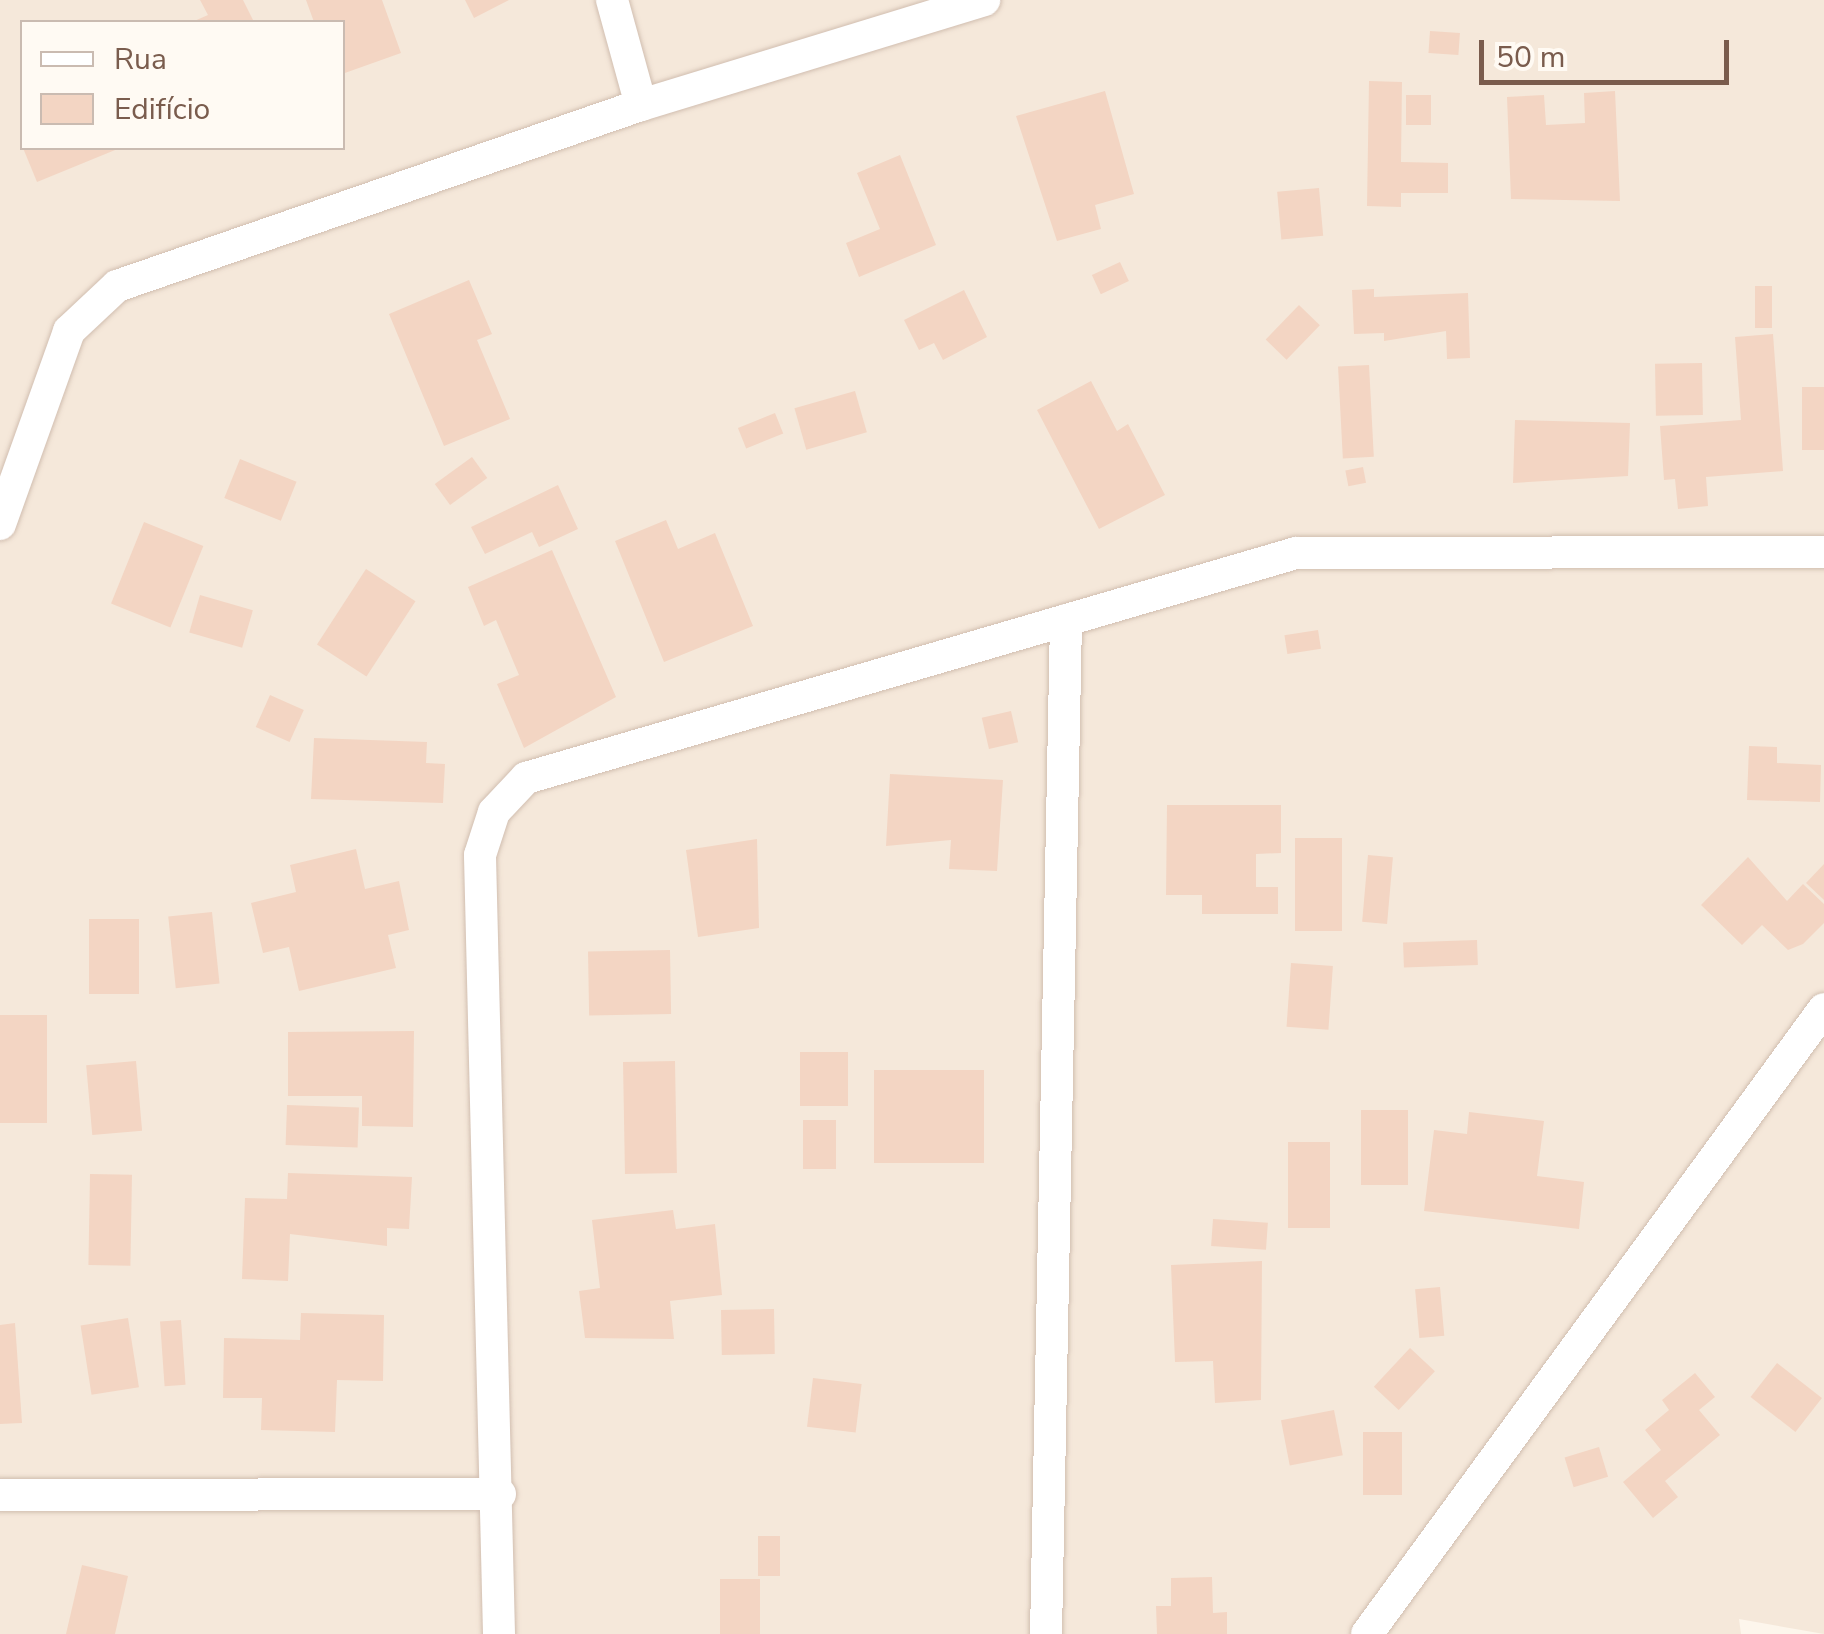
<!DOCTYPE html>
<html>
<head>
<meta charset="utf-8">
<style>
	body { margin:0 }
	#map { position:relative; width:1824px; height:1634px; overflow:hidden; background:#fdf6ec; font-family:"Nunito Sans",sans-serif }
	div>[style] { position:absolute }
	[style*='--x'] { left:calc(var(--x)*1px); top:calc(var(--y)*1px); width:calc(var(--w)*1px); rotate:calc(var(--a)*1deg) }
	.residential>* { inset:0; background:#f5e8da }
	.building>* { inset:0; background:#f3d5c3; transform-origin:0 0 }
	.roads { filter:drop-shadow(0 0 2px #d1beb0) drop-shadow(0 0 2px #d1beb0) }
	.minor>* { height:32px; margin:-16px; padding:0 16px; transform-origin:16px; border-radius:16px; background:#fff }
	span { translate:-50% -50%; white-space:nowrap; text-align:center; line-height:1.15; -webkit-text-stroke:10px #fffaf3; paint-order:stroke }
	.legend { position:absolute; left:20px; top:20px; width:325px; height:130px; box-sizing:border-box; background:#fffaf3; border:2px solid #cabbb1; margin:0; padding:12px 18px; list-style:none; font-size:30px; color:#7a5c4d }
	.legend li { display:flex; align-items:center; gap:20px; height:50px }
	.legend b { width:50px; border:2px solid #cabbb1 }
	.scale { position:absolute; left:1479px; top:40px; width:250px; height:45px; box-sizing:border-box; border:5px solid #7a5c4d; border-top:0; padding-left:12px; font-size:30px; line-height:35px; white-space:nowrap; color:#7a5c4d; -webkit-text-stroke:8px #fffaf3; paint-order:stroke }
</style>
</head>
<body>
<div id="map">
	<div class="residential">
		<div style="clip-path:polygon(evenodd,0 0,1824px 0,1824px 1634px,1739px 1619px,1741px 1634px,0 1634px,0 0,22px 22px,342px 22px,342px 148px,22px 148px,22px 22px)"></div>
	</div>
	<div class="building">
		<div style="clip-path:polygon(200px 0,243px 0,254px 22px,192px 22px,208px 15px)"></div>
		<div style="clip-path:polygon(306px 0,382px 0,401px 53px,342px 74px,342px 22px,314px 22px)"></div>
		<div style="clip-path:polygon(465px 0,509px 0,474px 18px)"></div>
		<div style="left:1430px;top:31px;width:30px;height:22px;rotate:4deg"></div>
		<div style="clip-path:polygon(1369px 81px,1402px 82px,1401px 162px,1448px 163px,1448px 193px,1401px 193px,1401px 207px,1367px 206px)"></div>
		<div style="clip-path:polygon(1105px 91px,1134px 194px,1095px 205px,1101px 229px,1057px 241px,1016px 116px)"></div>
		<div style="clip-path:polygon(1615px 91px,1620px 201px,1511px 199px,1507px 97px,1544px 95px,1546px 125px,1585px 123px,1584px 93px)"></div>
		<div style="left:1431px;top:95px;width:30px;height:25px;rotate:90deg"></div>
		<div style="clip-path:polygon(23px 148px,120px 148px,37px 182px)"></div>
		<div style="clip-path:polygon(900px 155px,936px 245px,859px 277px,846px 243px,880px 229px,857px 173px)"></div>
		<div style="left:1319px;top:188px;width:48px;height:42px;rotate:85deg"></div>
		<div style="left:1120px;top:262px;width:21px;height:31px;rotate:65deg"></div>
		<div style="clip-path:polygon(469px 280px,492px 334px,477px 340px,510px 419px,444px 446px,389px 314px)"></div>
		<div style="left:1755px;top:286px;width:17px;height:42px"></div>
		<div style="clip-path:polygon(1374px 289px,1374px 297px,1468px 293px,1470px 358px,1447px 359px,1446px 331px,1384px 341px,1384px 333px,1354px 334px,1352px 290px)"></div>
		<div style="clip-path:polygon(964px 290px,987px 337px,943px 360px,934px 343px,919px 350px,904px 320px)"></div>
		<div style="left:1299px;top:305px;width:29px;height:48px;rotate:44deg"></div>
		<div style="clip-path:polygon(1773px 334px,1783px 471px,1706px 477px,1708px 506px,1678px 509px,1675px 479px,1664px 480px,1660px 426px,1741px 420px,1735px 337px)"></div>
		<div style="left:1702px;top:363px;width:52px;height:47px;rotate:89deg"></div>
		<div style="left:1369px;top:365px;width:92px;height:31px;rotate:87deg"></div>
		<div style="clip-path:polygon(1091px 381px,1117px 431px,1128px 424px,1165px 495px,1099px 529px,1037px 410px)"></div>
		<div style="left:1802px;top:387px;width:22px;height:63px"></div>
		<div style="left:855px;top:391px;width:43px;height:63px;rotate:74deg"></div>
		<div style="left:775px;top:413px;width:22px;height:40px;rotate:68deg"></div>
		<div style="clip-path:polygon(1515px 420px,1630px 423px,1628px 476px,1513px 483px)"></div>
		<div style="left:472px;top:457px;width:26px;height:46px;rotate:54deg"></div>
		<div style="left:240px;top:459px;width:61px;height:42px;rotate:22deg"></div>
		<div style="left:1363px;top:467px;width:16px;height:18px;rotate:79deg"></div>
		<div style="clip-path:polygon(558px 485px,578px 529px,539px 547px,532px 532px,485px 554px,471px 527px)"></div>
		<div style="clip-path:polygon(666px 520px,678px 549px,715px 533px,753px 626px,664px 662px,615px 541px)"></div>
		<div style="left:144px;top:522px;width:64px;height:88px;rotate:22deg"></div>
		<div style="clip-path:polygon(552px 550px,616px 697px,524px 748px,497px 684px,519px 675px,496px 620px,484px 626px,468px 587px)"></div>
		<div style="left:366px;top:569px;width:59px;height:90px;rotate:33deg"></div>
		<div style="left:200px;top:595px;width:55px;height:39px;rotate:16deg"></div>
		<div style="left:1318px;top:630px;width:19px;height:34px;rotate:81deg"></div>
		<div style="left:270px;top:695px;width:37px;height:35px;rotate:24deg"></div>
		<div style="left:1011px;top:711px;width:32px;height:30px;rotate:77deg"></div>
		<div style="clip-path:polygon(314px 738px,427px 742px,426px 763px,445px 764px,443px 803px,311px 799px)"></div>
		<div style="clip-path:polygon(1749px 746px,1777px 747px,1777px 763px,1821px 765px,1820px 802px,1747px 800px)"></div>
		<div style="clip-path:polygon(890px 774px,1003px 780px,997px 871px,949px 869px,951px 840px,886px 846px)"></div>
		<div style="clip-path:polygon(1167px 805px,1281px 805px,1281px 853px,1256px 854px,1256px 887px,1278px 887px,1278px 914px,1202px 914px,1202px 895px,1166px 895px)"></div>
		<div style="left:1295px;top:838px;width:47px;height:93px"></div>
		<div style="clip-path:polygon(757px 839px,759px 928px,698px 937px,686px 850px)"></div>
		<div style="clip-path:polygon(356px 849px,365px 889px,399px 881px,409px 930px,388px 935px,396px 968px,299px 991px,289px 947px,263px 953px,251px 903px,296px 892px,290px 865px)"></div>
		<div style="left:1368px;top:855px;width:25px;height:67px;rotate:5deg"></div>
		<div style="clip-path:polygon(1748px 857px,1787px 901px,1803px 884px,1824px 904px,1824px 923px,1803px 944px,1788px 950px,1762px 925px,1742px 945px,1701px 905px)"></div>
		<div style="clip-path:polygon(1824px 864px,1824px 900px,1806px 883px)"></div>
		<div style="left:212px;top:912px;width:72px;height:44px;rotate:84deg"></div>
		<div style="left:89px;top:919px;width:50px;height:75px"></div>
		<div style="left:1477px;top:940px;width:25px;height:74px;rotate:88deg"></div>
		<div style="left:670px;top:950px;width:64px;height:82px;rotate:89deg"></div>
		<div style="left:1291px;top:963px;width:42px;height:64px;rotate:4deg"></div>
		<div style="left:0;top:1015px;width:47px;height:108px"></div>
		<div style="clip-path:polygon(414px 1031px,413px 1127px,362px 1126px,362px 1096px,288px 1096px,288px 1032px)"></div>
		<div style="left:800px;top:1052px;width:48px;height:54px"></div>
		<div style="left:136px;top:1061px;width:70px;height:50px;rotate:85deg"></div>
		<div style="left:675px;top:1061px;width:112px;height:52px;rotate:89deg"></div>
		<div style="left:874px;top:1070px;width:110px;height:93px"></div>
		<div style="left:287px;top:1105px;width:72px;height:40px;rotate:2deg"></div>
		<div style="left:1361px;top:1110px;width:47px;height:75px"></div>
		<div style="clip-path:polygon(1469px 1112px,1544px 1121px,1537px 1176px,1584px 1182px,1579px 1229px,1424px 1211px,1434px 1130px,1467px 1134px)"></div>
		<div style="left:836px;top:1120px;width:49px;height:33px;rotate:90deg"></div>
		<div style="left:1288px;top:1142px;width:42px;height:86px"></div>
		<div style="clip-path:polygon(288px 1173px,412px 1177px,409px 1229px,387px 1228px,387px 1246px,290px 1234px,288px 1281px,242px 1279px,245px 1198px,287px 1199px)"></div>
		<div style="left:90px;top:1174px;width:42px;height:91px;rotate:1deg"></div>
		<div style="clip-path:polygon(673px 1210px,676px 1229px,715px 1224px,722px 1295px,670px 1301px,674px 1339px,585px 1338px,579px 1291px,600px 1288px,592px 1220px)"></div>
		<div style="left:1213px;top:1219px;width:55px;height:27px;rotate:4deg"></div>
		<div style="clip-path:polygon(1262px 1261px,1261px 1400px,1215px 1403px,1213px 1361px,1175px 1362px,1171px 1265px)"></div>
		<div style="left:1440px;top:1287px;width:49px;height:25px;rotate:85deg"></div>
		<div style="left:774px;top:1309px;width:45px;height:53px;rotate:89deg"></div>
		<div style="clip-path:polygon(301px 1313px,384px 1315px,383px 1381px,337px 1380px,335px 1432px,261px 1430px,262px 1398px,223px 1398px,224px 1338px,300px 1340px)"></div>
		<div style="left:128px;top:1318px;width:70px;height:48px;rotate:81deg"></div>
		<div style="left:181px;top:1320px;width:65px;height:21px;rotate:86deg"></div>
		<div style="clip-path:polygon(15px 1323px,22px 1423px,0 1424px,0 1325px)"></div>
		<div style="left:1410px;top:1348px;width:34px;height:53px;rotate:43deg"></div>
		<div style="left:1777px;top:1363px;width:57px;height:43px;rotate:38deg"></div>
		<div style="clip-path:polygon(1695px 1373px,1715px 1397px,1699px 1410px,1720px 1435px,1665px 1481px,1678px 1497px,1653px 1518px,1623px 1482px,1661px 1450px,1645px 1430px,1669px 1410px,1662px 1400px)"></div>
		<div style="left:813px;top:1378px;width:49px;height:49px;rotate:7deg"></div>
		<div style="left:1334px;top:1410px;width:46px;height:54px;rotate:79deg"></div>
		<div style="left:1363px;top:1432px;width:39px;height:63px"></div>
		<div style="left:1599px;top:1447px;width:31px;height:36px;rotate:73deg"></div>
		<div style="left:758px;top:1536px;width:22px;height:40px"></div>
		<div style="clip-path:polygon(82px 1565px,128px 1576px,115px 1634px,66px 1634px)"></div>
		<div style="clip-path:polygon(1212px 1577px,1213px 1613px,1227px 1612px,1227px 1634px,1157px 1634px,1156px 1606px,1171px 1606px,1171px 1578px)"></div>
		<div style="left:760px;top:1579px;width:55px;height:40px;rotate:90deg"></div>
	</div>
	<div class="roads">
		<div class="minor">
			<div style="--x:612;--y:0;--w:109;--a:74.6"></div>
			<div style="--x:0;--y:524;--w:205;--a:-70.3"></div>
			<div style="--x:69;--y:331;--w:66;--a:-43.2"></div>
			<div style="--x:117;--y:286;--w:554;--a:-19.06"></div>
			<div style="--x:641;--y:105;--w:359;--a:-17"></div>
			<div style="--x:0;--y:1495;--w:500;--a:-0.11"></div>
			<div style="--x:499;--y:1634;--w:779;--a:-91.4"></div>
			<div style="--x:480;--y:855;--w:45;--a:-72"></div>
			<div style="--x:494;--y:812;--w:47;--a:-46.7"></div>
			<div style="--x:526;--y:778;--w:802;--a:-16.29"></div>
			<div style="--x:1296;--y:553;--w:528;--a:-0.11"></div>
			<div style="--x:1046;--y:1634;--w:1014;--a:-88.87"></div>
			<div style="--x:1367;--y:1634;--w:774;--a:-53.83"></div>
		</div>
	</div>
	<ul class="legend">
	<li><b style="height:12px;background:#fff"></b>Rua</li>
	<li><b style="height:28px;background:#f3d5c3"></b>Edifício</li>
	</ul>
	<div class="scale">50 m</div>
</div>
</body>
</html>
